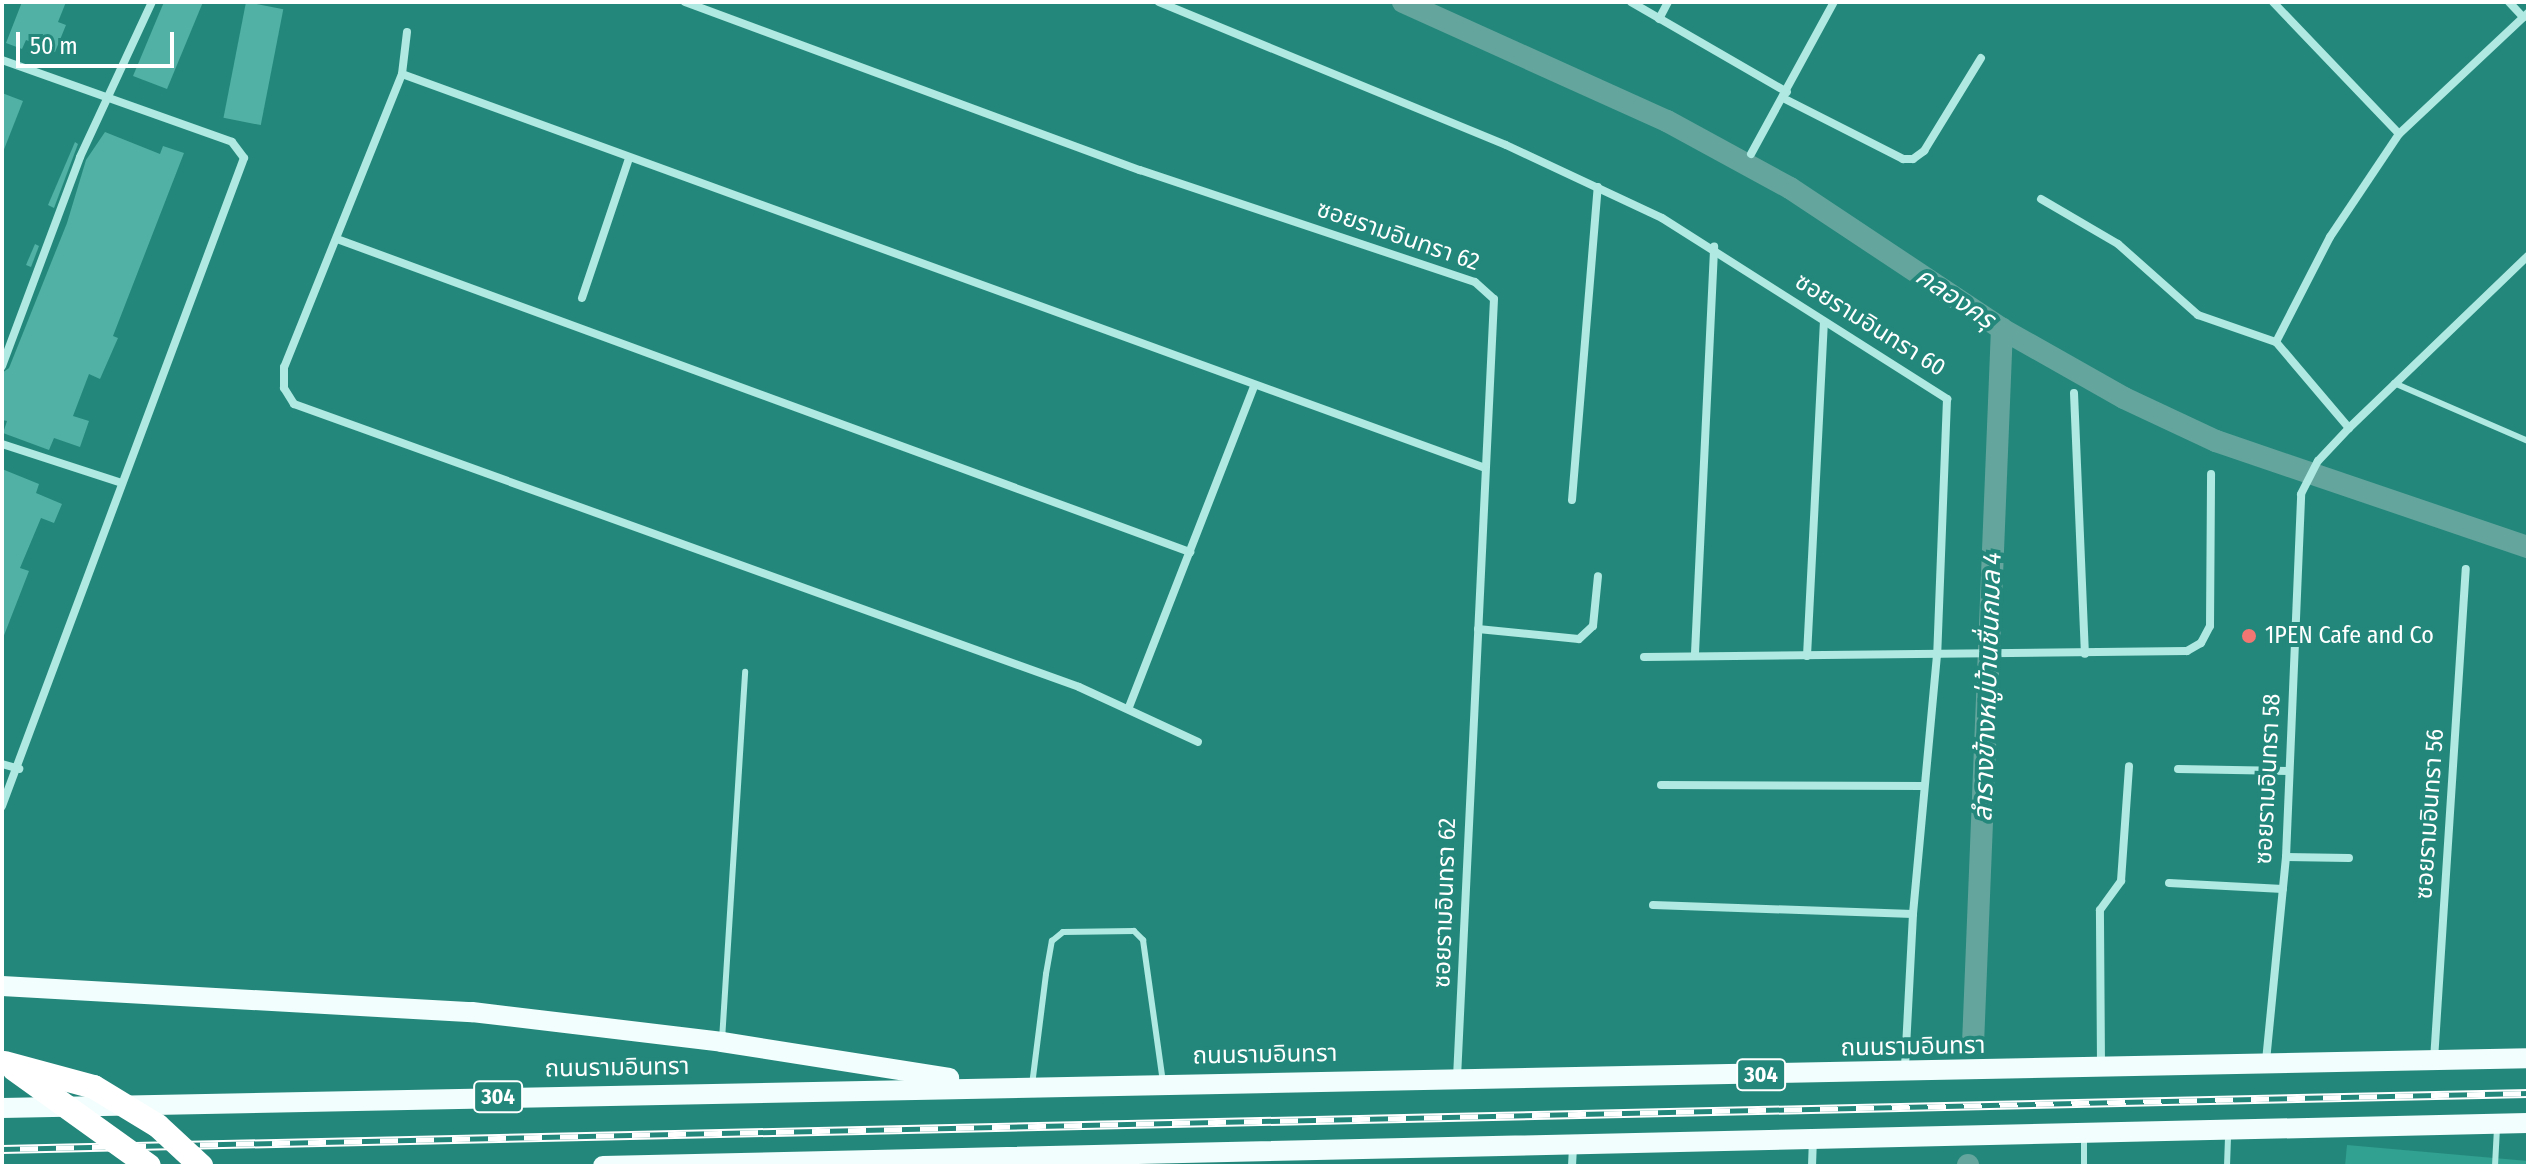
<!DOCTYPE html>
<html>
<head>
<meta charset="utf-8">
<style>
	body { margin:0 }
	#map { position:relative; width:2530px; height:1168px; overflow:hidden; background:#24877b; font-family:"Fira Sans Condensed","Noto Sans Thai",sans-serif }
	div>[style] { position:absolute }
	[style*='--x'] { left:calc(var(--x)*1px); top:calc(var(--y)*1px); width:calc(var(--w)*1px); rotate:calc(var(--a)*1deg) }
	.green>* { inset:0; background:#31a191 }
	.canal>* { height:22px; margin:-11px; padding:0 11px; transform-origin:11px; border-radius:11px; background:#64a69e }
	.building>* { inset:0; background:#50b1a4; transform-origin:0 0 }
	.lane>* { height:6px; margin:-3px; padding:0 3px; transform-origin:3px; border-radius:3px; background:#afe9e1 }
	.street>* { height:8px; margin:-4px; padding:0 4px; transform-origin:4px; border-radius:4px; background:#afe9e1 }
	.primary>* { height:20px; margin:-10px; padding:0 10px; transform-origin:10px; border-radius:10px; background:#f2fefd }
	.rail>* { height:9px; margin-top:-4.5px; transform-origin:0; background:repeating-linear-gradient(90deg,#24877b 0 18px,#fff 0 36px); box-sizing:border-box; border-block:2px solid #fff }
	.highway-bridge>* { height:24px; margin:-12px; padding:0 12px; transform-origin:12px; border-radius:12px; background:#fff }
	.dots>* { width:22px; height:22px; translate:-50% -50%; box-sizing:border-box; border:4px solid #24877b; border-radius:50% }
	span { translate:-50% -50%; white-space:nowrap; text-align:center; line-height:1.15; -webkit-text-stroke:8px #24877b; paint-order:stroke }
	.shield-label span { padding:2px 6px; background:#24877b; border:2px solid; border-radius:6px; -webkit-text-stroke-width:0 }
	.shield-label { font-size:22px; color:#fff; font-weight:700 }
	.street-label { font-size:24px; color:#fff }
	.poi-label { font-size:24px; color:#fff }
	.left { translate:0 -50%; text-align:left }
	.water-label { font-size:26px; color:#fff; font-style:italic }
	.frame { position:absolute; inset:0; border:4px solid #fff; pointer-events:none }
	.scale { position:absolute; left:16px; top:32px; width:158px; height:36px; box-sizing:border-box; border:4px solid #fff; border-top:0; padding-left:10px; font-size:24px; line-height:28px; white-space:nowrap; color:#fff; -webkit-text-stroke:6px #24877b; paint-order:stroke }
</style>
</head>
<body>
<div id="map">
	<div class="green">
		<div style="clip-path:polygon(2347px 1145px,2528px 1161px,2528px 1166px,2345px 1166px)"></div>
	</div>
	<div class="canal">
		<div style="--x:1403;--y:2;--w:290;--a:24.3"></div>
		<div style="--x:1667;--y:121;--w:140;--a:28.6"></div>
		<div style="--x:1790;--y:188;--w:255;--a:33.6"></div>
		<div style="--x:2002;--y:329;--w:140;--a:29.5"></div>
		<div style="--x:2124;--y:398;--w:102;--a:25.1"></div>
		<div style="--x:2216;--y:441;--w:330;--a:18.8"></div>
		<div style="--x:1973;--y:1044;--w:716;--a:-87.68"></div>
		<div style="--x:1968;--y:1166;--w:1;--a:-90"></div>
	</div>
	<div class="building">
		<div style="clip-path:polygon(22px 2px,66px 2px,58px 22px,66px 25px,55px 52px,26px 40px,22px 49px,6px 43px)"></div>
		<div style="clip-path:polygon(164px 2px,203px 2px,167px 89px,133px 76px)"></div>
		<div style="left:246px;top:2px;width:38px;height:118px;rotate:11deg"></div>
		<div style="clip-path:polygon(2px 93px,23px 101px,3px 152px,2px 152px)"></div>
		<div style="clip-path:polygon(105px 132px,160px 154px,163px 146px,184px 153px,113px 336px,118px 338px,100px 379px,89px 374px,73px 416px,89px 421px,80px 447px,54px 438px,49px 450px,3px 433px,7px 421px,2px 420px,2px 373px,9px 368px,67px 223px,86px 160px)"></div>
		<div style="clip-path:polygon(75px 142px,78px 144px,54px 208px,48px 205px)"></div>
		<div style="clip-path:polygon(35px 244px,39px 246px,31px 267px,26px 265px)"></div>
		<div style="clip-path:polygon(2px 469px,39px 484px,36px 493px,62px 504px,54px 523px,41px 518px,20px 568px,29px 571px,3px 638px)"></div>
	</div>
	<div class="lane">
		<div style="--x:2394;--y:383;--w:146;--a:23.4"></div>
		<div style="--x:722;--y:1040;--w:369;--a:-86.4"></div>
		<div style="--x:1032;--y:1085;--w:112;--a:-82.8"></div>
		<div style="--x:1046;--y:974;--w:34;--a:-80"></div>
		<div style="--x:1052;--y:941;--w:14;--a:-39"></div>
		<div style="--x:1063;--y:932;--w:71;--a:-0.8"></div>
		<div style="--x:1134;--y:931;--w:13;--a:45"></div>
		<div style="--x:1143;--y:940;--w:143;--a:82"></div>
		<div style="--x:2084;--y:1166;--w:30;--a:-90"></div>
		<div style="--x:2227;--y:1166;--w:34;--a:-88"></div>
		<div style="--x:2495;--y:1166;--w:39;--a:-87"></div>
	</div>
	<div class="street">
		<div style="--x:685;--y:2;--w:485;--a:20.3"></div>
		<div style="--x:1140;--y:170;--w:353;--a:18.5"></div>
		<div style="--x:1475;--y:282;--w:25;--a:42"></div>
		<div style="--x:1494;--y:299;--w:779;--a:92.72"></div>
		<div style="--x:1159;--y:2;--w:375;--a:22.4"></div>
		<div style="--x:1506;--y:145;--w:172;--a:25.1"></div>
		<div style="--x:1662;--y:218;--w:338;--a:32.4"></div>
		<div style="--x:1947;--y:399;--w:256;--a:92.2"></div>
		<div style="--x:1937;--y:655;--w:260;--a:95.3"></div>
		<div style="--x:1913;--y:914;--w:154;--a:93"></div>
		<div style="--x:1631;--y:2;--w:180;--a:30"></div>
		<div style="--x:2273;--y:2;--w:182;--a:46.3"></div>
		<div style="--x:2509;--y:2;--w:21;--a:47"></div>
		<div style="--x:1659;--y:19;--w:19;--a:-62"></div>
		<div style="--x:407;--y:32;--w:42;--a:96.8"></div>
		<div style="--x:402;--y:74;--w:316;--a:111.9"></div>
		<div style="--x:284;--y:367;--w:21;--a:90"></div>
		<div style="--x:284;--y:388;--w:19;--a:58"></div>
		<div style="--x:294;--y:404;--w:834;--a:19.82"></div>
		<div style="--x:1079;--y:687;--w:131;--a:24.8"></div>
		<div style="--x:2;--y:60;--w:244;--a:19.6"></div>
		<div style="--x:232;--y:142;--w:20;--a:53"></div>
		<div style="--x:244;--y:158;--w:692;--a:110.48"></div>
		<div style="--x:402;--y:74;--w:1152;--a:19.99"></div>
		<div style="--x:1783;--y:98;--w:135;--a:26.9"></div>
		<div style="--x:1903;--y:159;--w:10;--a:0"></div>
		<div style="--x:1913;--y:159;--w:14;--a:-36"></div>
		<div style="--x:1924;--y:151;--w:109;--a:-58.5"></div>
		<div style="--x:1751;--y:154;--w:173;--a:-61.4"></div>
		<div style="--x:2041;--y:199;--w:89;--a:30.3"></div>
		<div style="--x:2118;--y:244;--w:107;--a:41.6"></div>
		<div style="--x:2198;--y:315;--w:83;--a:19.1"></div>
		<div style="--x:2276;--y:342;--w:113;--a:49.7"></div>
		<div style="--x:337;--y:239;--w:909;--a:20.15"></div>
		<div style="--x:582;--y:298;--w:148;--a:-71.4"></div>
		<div style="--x:2276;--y:342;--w:118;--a:-62.8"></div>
		<div style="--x:2330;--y:237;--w:124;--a:-56.2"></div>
		<div style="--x:2399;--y:134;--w:177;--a:-43.2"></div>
		<div style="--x:2;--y:366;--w:223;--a:-69.5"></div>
		<div style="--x:80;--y:157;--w:171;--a:-65.1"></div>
		<div style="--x:2074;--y:393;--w:261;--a:87.6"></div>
		<div style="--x:2;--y:444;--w:126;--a:18"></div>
		<div style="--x:1572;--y:500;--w:314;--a:-85.3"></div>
		<div style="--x:1478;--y:629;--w:101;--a:5.7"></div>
		<div style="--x:1579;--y:639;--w:19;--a:-43"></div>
		<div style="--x:1593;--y:626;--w:50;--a:-84.3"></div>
		<div style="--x:1695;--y:653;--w:407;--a:-87.3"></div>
		<div style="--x:1807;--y:656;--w:333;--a:-87.1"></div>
		<div style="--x:1644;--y:657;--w:543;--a:-0.63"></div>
		<div style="--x:2187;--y:651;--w:16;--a:-30"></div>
		<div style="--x:2201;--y:643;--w:19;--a:-62"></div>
		<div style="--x:2210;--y:626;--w:152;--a:-89.6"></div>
		<div style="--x:1129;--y:707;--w:344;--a:-68.7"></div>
		<div style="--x:2;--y:764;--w:18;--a:16"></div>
		<div style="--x:2178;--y:769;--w:111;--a:1"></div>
		<div style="--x:1661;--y:785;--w:262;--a:0.2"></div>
		<div style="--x:2286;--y:857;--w:63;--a:0.9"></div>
		<div style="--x:2169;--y:883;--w:114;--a:3"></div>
		<div style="--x:1653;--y:905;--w:260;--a:2"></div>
		<div style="--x:2434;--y:1060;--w:492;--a:-86.3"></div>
		<div style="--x:2266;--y:1061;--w:205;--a:-84.4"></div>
		<div style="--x:2286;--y:857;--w:363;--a:-87.6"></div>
		<div style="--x:2301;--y:494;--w:37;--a:-63"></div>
		<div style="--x:2318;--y:461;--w:45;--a:-46.8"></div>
		<div style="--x:2349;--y:428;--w:248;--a:-43.9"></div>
		<div style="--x:2101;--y:1065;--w:155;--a:-90.4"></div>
		<div style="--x:2100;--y:910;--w:36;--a:-54"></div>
		<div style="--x:2121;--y:881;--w:115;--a:-86"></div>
		<div style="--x:1572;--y:1166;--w:21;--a:-87"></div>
		<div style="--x:1812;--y:1166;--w:26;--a:-88"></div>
	</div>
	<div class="primary">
		<div style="--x:2;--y:986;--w:471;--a:3.2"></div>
		<div style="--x:472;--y:1012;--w:252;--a:6.8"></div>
		<div style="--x:722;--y:1042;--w:230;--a:9"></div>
		<div style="--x:2;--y:1108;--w:2526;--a:-1.13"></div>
		<div style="--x:603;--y:1166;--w:1925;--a:-1.28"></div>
	</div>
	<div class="rail">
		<div style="--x:2;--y:1149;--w:2527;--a:-1.27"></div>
	</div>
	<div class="highway-bridge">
		<div style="--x:5;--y:1063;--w:92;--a:15.1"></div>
		<div style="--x:94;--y:1087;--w:75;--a:31.4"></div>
		<div style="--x:158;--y:1126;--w:59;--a:42.9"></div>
		<div style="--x:14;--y:1069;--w:166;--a:35.7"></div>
	</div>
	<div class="dots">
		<div style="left:2249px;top:636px;background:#f37673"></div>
	</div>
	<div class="shield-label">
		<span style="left:1761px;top:1075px">304</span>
		<span style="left:498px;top:1097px">304</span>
	</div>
	<div class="street-label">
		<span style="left:1398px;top:236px;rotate:19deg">ซอยรามอินทรา 62</span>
		<span style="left:1870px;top:325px;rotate:32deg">ซอยรามอินทรา 60</span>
		<span style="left:2268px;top:779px;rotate:-87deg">ซอยรามอินทรา 58</span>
		<span style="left:2430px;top:814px;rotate:-86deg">ซอยรามอินทรา 56</span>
		<span style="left:1445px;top:903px;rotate:-88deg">ซอยรามอินทรา 62</span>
		<span style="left:1913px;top:1047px;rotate:-1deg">ถนนรามอินทรา</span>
		<span style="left:1265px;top:1055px;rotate:-1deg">ถนนรามอินทรา</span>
		<span style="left:617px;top:1068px;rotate:-1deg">ถนนรามอินทรา</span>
	</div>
	<div class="poi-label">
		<span class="left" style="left:2265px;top:636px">1PEN Cafe and Co</span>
	</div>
	<div class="water-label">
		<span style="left:1955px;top:298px;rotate:34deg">คลองครุ</span>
		<span style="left:1988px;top:687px;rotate:-88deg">ลำรางข้างหมู่บ้านชื่นกมล 4</span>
	</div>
	<div class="frame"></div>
	<div class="scale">50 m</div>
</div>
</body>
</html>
